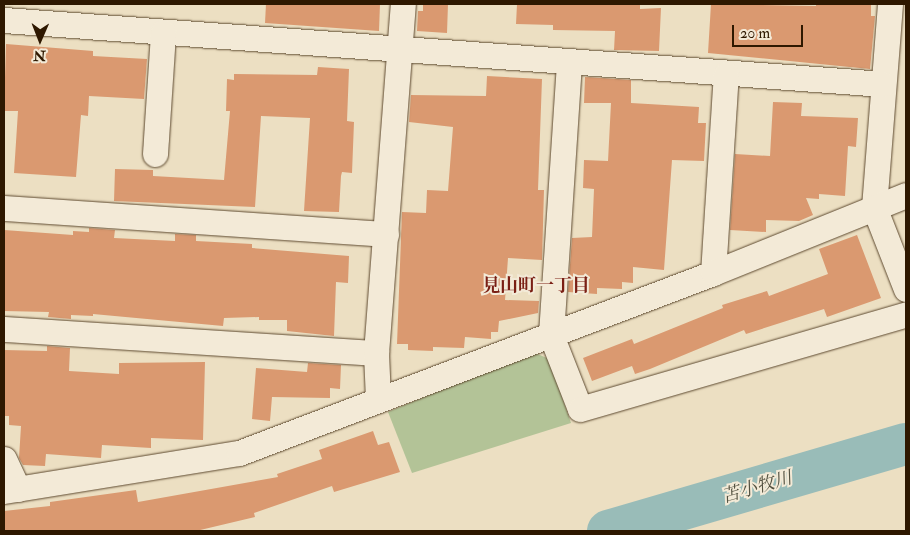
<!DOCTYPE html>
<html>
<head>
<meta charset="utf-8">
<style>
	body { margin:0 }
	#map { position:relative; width:910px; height:535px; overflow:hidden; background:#ecdfc2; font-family:"IM FELL Double Pica","Noto Serif JP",serif }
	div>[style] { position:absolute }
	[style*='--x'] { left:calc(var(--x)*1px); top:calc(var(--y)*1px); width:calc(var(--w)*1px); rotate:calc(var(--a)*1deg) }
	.green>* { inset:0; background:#b3c397 }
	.river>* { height:42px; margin:-21px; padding:0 21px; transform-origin:21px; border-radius:21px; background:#99bcb8 }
	.building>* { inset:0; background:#da9970 }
	.roads { filter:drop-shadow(0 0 1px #5e4a30) drop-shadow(0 0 1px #5e4a30) }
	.minor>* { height:25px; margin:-12.5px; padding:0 12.5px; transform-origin:12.5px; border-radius:12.5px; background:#f3ead7 }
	span { translate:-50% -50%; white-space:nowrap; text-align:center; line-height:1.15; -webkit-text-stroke:4px #f3ead7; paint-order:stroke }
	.neighbourhood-label { font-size:18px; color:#7a1f14; font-weight:700 }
	.water-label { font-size:18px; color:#535140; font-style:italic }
	.frame { position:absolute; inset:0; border:5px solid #2e1800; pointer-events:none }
	.north { position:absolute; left:15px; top:15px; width:50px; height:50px; -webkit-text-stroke:4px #f3ead7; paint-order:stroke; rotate:181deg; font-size:14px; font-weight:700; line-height:20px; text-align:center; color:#2e1800 }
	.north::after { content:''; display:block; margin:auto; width:18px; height:22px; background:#2e1800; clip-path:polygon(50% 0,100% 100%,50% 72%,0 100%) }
	.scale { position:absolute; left:732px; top:25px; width:71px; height:22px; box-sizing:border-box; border:2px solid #2e1800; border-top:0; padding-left:6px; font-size:15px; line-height:18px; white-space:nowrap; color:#2e1800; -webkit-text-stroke:4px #f3ead7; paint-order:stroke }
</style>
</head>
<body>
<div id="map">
	<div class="green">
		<div style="clip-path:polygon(533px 352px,549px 359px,571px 423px,412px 473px,388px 412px)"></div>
	</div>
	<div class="river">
		<div style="--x:608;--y:531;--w:310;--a:-16.3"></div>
	</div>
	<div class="building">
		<div style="clip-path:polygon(266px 4px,380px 4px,379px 31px,265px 23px)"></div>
		<div style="clip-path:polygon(423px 4px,448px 4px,447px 33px,417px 31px,418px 11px,423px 11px)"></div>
		<div style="clip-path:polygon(517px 4px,640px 4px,640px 9px,661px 8px,659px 51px,614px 50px,615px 31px,553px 30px,553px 25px,516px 24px)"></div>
		<div style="clip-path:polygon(711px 4px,816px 6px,816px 4px,871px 4px,871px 16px,875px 16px,870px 69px,708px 53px)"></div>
		<div style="clip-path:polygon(6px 44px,93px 51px,93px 56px,147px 59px,144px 99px,89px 96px,88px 116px,81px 115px,76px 177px,14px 173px,18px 111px,4px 111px)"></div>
		<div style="clip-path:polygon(318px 67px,349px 69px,347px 121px,354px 122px,352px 173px,342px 172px,341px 176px,339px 212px,304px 211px,310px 118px,261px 116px,255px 207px,114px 201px,115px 169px,153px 170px,153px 176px,224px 180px,230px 111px,226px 111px,227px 79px,234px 80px,234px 74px,317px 75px)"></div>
		<div style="clip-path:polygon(487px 76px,542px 79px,538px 190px,544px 190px,542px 260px,508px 258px,505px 300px,539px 301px,538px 313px,499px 321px,498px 332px,491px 332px,491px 339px,465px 337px,464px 348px,433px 347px,433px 351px,408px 350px,408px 344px,397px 344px,402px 212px,426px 213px,427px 190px,448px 191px,453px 127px,409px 122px,411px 95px,486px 96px)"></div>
		<div style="clip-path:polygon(585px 77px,631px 80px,631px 103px,699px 107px,698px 123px,706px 123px,704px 161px,672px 160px,664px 270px,633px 267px,633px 283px,622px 282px,622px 289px,597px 288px,597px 294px,568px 292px,572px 238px,592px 237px,594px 189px,583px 188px,584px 160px,608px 161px,611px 103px,584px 103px)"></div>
		<div style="clip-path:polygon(773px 102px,802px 103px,801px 116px,858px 118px,856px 147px,848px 146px,845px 196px,819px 194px,819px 199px,806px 198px,813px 215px,799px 221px,766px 220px,766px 232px,730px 230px,735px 154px,770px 156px)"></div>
		<div style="clip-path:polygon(89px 228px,115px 230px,114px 238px,175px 241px,175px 234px,196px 235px,196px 241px,252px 244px,252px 248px,349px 256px,348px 283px,336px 282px,334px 336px,287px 331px,287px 320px,259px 320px,259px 317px,224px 318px,223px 326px,93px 314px,93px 316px,71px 315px,71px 319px,48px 317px,49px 312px,4px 311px,4px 230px,73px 235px,73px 231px,89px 232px)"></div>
		<div style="clip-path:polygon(857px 235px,881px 298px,827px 317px,824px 309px,746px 334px,744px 330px,650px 369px,635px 374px,632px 366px,592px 381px,583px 358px,632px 339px,634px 344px,723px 308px,722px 305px,767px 291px,769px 296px,828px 274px,819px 249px)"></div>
		<div style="clip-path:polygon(47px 346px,70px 348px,69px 371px,119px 374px,119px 363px,205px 362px,203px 440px,151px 438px,151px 448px,102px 445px,101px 458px,46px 454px,45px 466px,23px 465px,19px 458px,21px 426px,9px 425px,9px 416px,5px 416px,4px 350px,47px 351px)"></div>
		<div style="clip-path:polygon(308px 363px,341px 365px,340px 389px,330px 388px,330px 398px,272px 397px,270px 421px,252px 419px,256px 368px,307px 372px)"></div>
		<div style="clip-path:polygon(373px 431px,378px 445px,389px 442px,400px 472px,334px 492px,332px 486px,254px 513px,255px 517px,196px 531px,4px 531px,4px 511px,50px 506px,50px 502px,136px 490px,138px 502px,278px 477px,277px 474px,322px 459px,319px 450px)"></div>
	</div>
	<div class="roads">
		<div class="minor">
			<div style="--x:890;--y:4;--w:204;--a:94.5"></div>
			<div style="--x:874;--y:207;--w:88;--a:68.7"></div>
			<div style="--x:4;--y:20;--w:881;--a:4.16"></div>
			<div style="--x:569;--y:63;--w:273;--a:93.8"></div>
			<div style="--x:551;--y:335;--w:79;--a:68.6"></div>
			<div style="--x:580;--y:409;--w:340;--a:-16.2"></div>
			<div style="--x:155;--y:154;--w:122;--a:-86.2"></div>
			<div style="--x:4;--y:208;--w:383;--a:3.9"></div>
			<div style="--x:713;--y:273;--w:199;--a:-86.3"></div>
			<div style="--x:4;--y:329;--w:373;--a:3.7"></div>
			<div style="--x:378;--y:399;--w:46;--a:-92.5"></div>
			<div style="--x:376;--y:353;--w:350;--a:-85.6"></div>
			<div style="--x:4;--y:459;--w:33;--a:65"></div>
			<div style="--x:4;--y:491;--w:238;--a:-9.2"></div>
			<div style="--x:239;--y:453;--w:507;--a:-20.79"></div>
			<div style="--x:713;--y:273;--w:208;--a:-22"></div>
		</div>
	</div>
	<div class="neighbourhood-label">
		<span style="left:536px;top:286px">見山町一丁目</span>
	</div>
	<div class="water-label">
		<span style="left:757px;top:488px;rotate:-16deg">苫小牧川</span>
	</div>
	<div class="frame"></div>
	<div class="north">N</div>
	<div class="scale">20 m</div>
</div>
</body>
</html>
